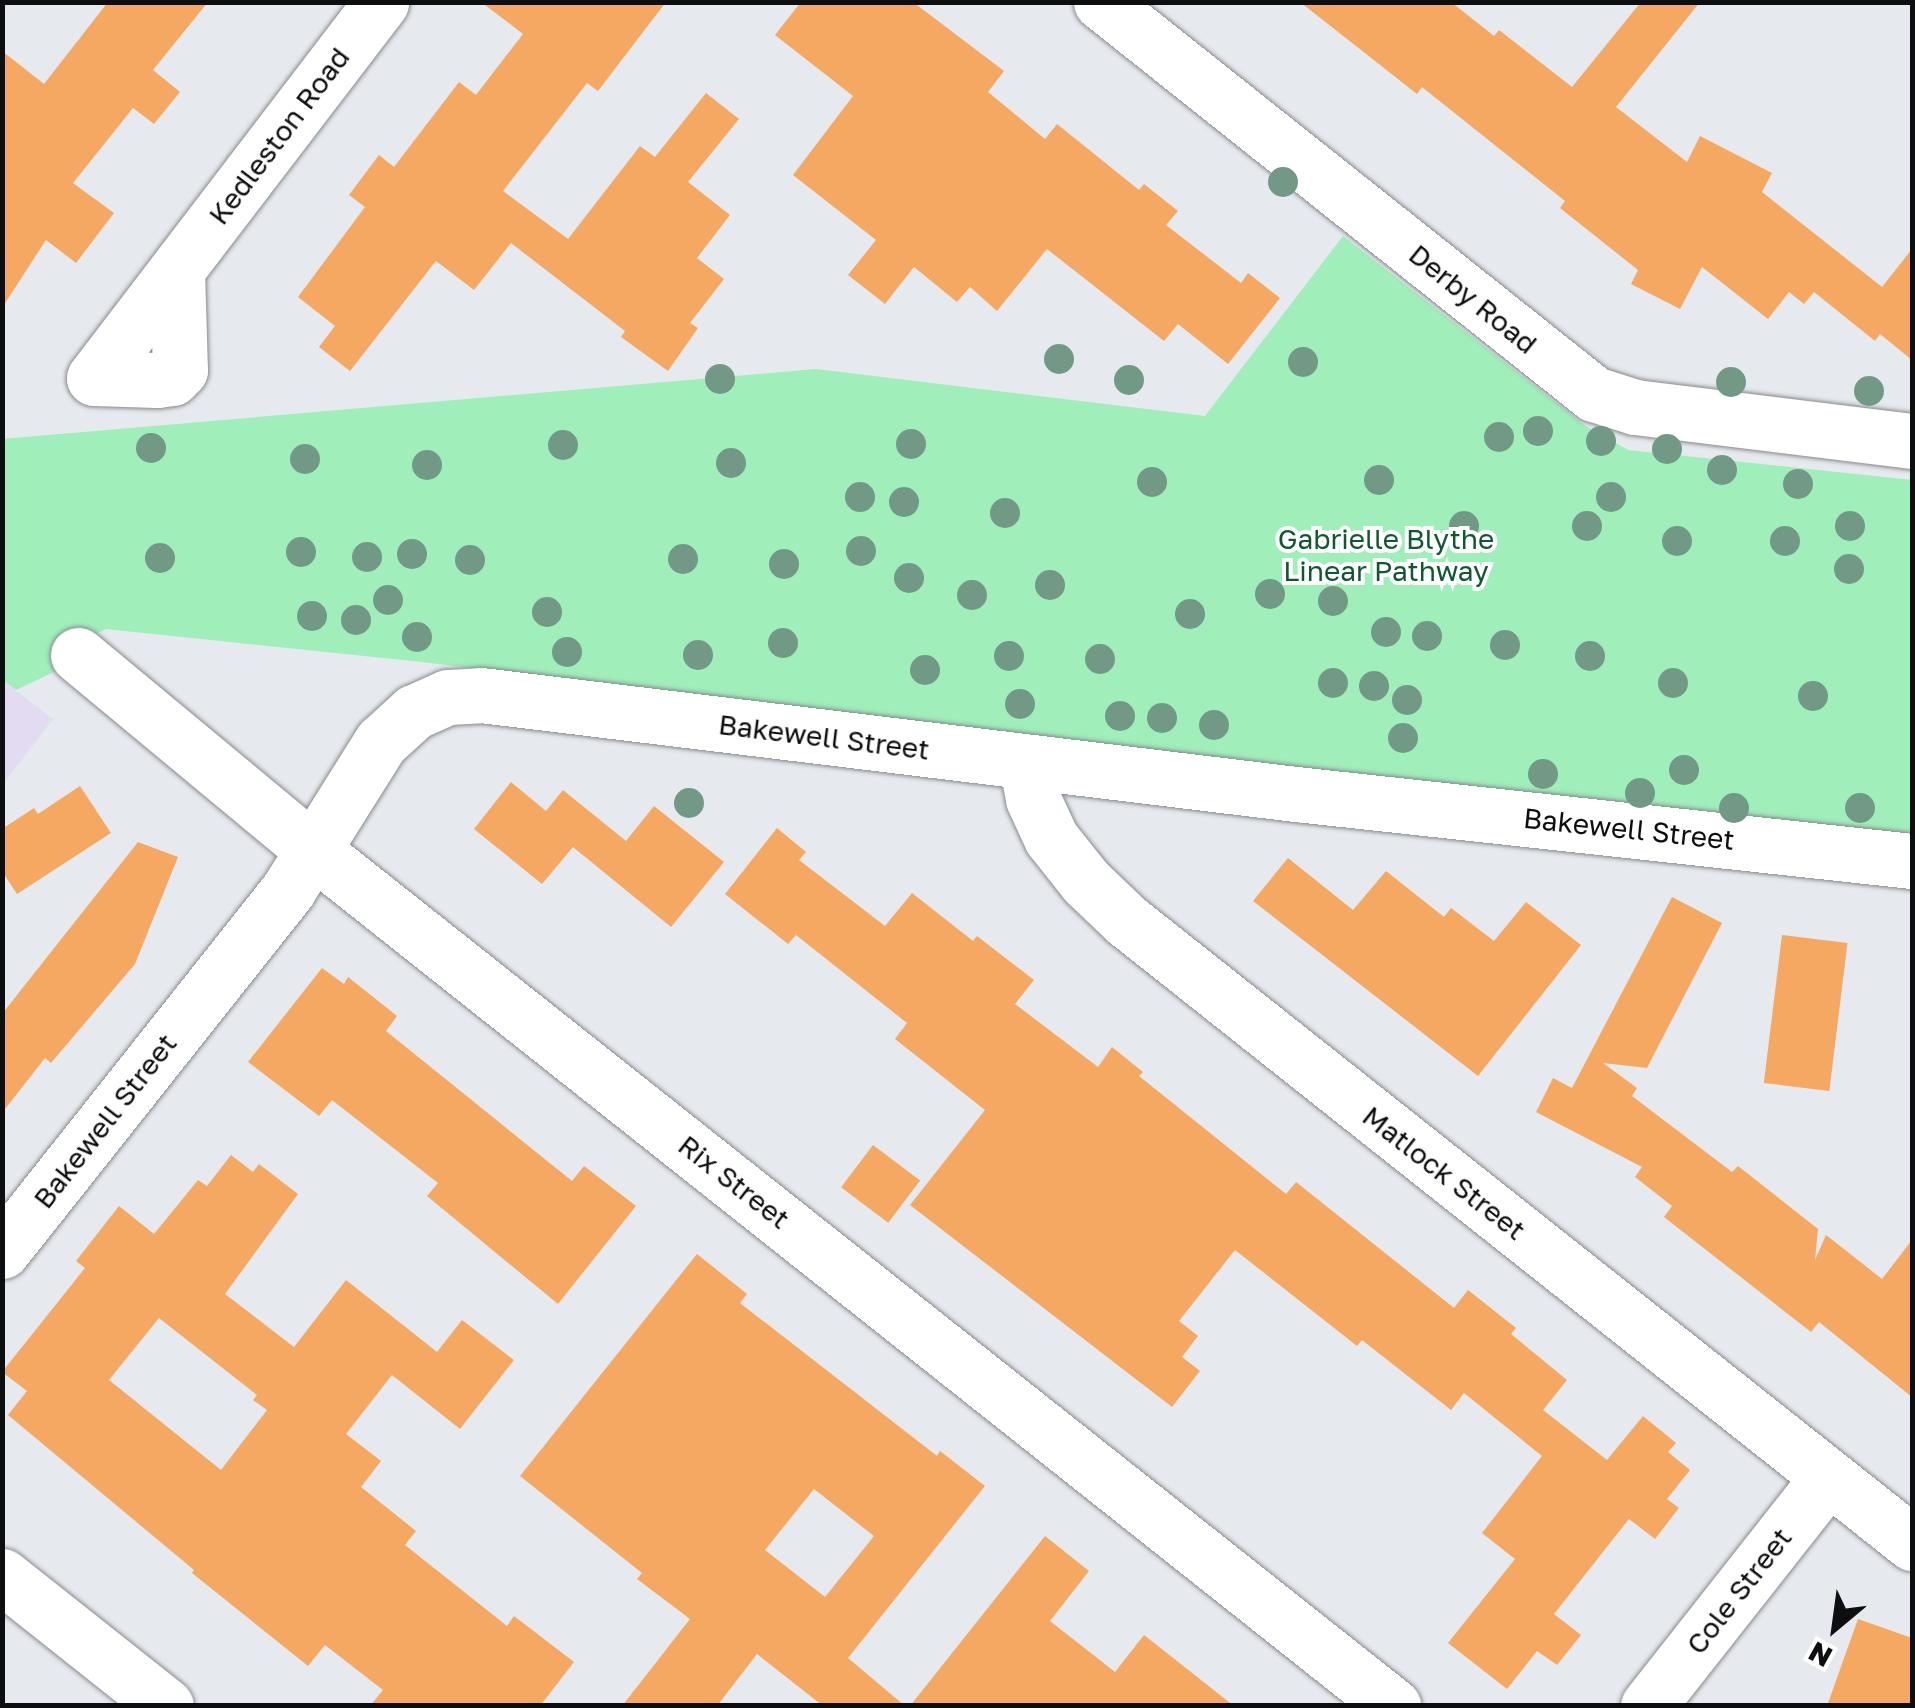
<!DOCTYPE html>
<html>
<head>
<meta charset="utf-8">
<style>
	body { margin:0 }
	#map { position:relative; width:1915px; height:1708px; overflow:hidden; background:#e6e9ee; font-family:"Golos Text",sans-serif }
	div>[style] { position:absolute }
	[style*='--x'] { left:calc(var(--x)*1px); top:calc(var(--y)*1px); width:calc(var(--w)*1px); rotate:calc(var(--a)*1deg) }
	.education>* { inset:0; background:#e2dbf1 }
	.green>* { inset:0; background:#a0eeb9 }
	.building>* { inset:0; background:#f4a862; transform-origin:0 0 }
	.roads { filter:drop-shadow(0 0 2px #878a8e) drop-shadow(0 0 2px #878a8e) }
	.minor>* { height:55px; margin:-27.5px; padding:0 27.5px; transform-origin:27.5px; border-radius:27.5px; background:#fff }
	.trees>* { width:30px; height:30px; margin:-15px; border-radius:50%; background:#719986 }
	span { translate:-50% -50%; white-space:nowrap; text-align:center; line-height:1.15; -webkit-text-stroke:8px #fff; paint-order:stroke }
	.street-label { font-size:28px; color:#0d0e0f }
	.park-label { font-size:28px; color:#115730 }
	.frame { position:absolute; inset:0; border:5px solid #0d0e0f; pointer-events:none }
	.north { position:absolute; left:1785px; top:1578px; width:100px; height:100px; -webkit-text-stroke:8px #fff; paint-order:stroke; rotate:209deg; font-size:28px; font-weight:700; line-height:40px; text-align:center; color:#0d0e0f }
	.north::after { content:''; display:block; margin:auto; width:35px; height:45px; background:#0d0e0f; clip-path:polygon(50% 0,100% 100%,50% 72%,0 100%) }
</style>
</head>
<body>
<div id="map">
	<div class="education">
		<div style="clip-path:polygon(2px 680px,53px 719px,3px 784px,2px 784px)"></div>
	</div>
	<div class="green">
		<div style="clip-path:polygon(1343px 236px,1587px 427px,1628px 450px,1912px 480px,1912px 842px,422px 662px,106px 629px,85px 639px,58px 670px,16px 690px,3px 680px,2px 439px,816px 369px,1205px 416px)"></div>
	</div>
	<div class="building">
		<div style="clip-path:polygon(108px 2px,208px 2px,153px 70px,180px 92px,154px 124px,133px 108px,73px 183px,114px 213px,76px 263px,46px 240px,2px 308px,2px 51px,44px 84px)"></div>
		<div style="clip-path:polygon(481px 2px,666px 2px,598px 91px,587px 83px,503px 191px,568px 239px,640px 146px,655px 157px,706px 93px,739px 119px,688px 182px,730px 215px,697px 258px,724px 279px,690px 323px,698px 328px,668px 371px,621px 337px,625px 331px,511px 243px,474px 290px,436px 261px,350px 371px,319px 347px,335px 326px,298px 297px,365px 207px,349px 195px,379px 155px,394px 167px,459px 82px,476px 95px,523px 34px)"></div>
		<div style="clip-path:polygon(801px 2px,913px 2px,1004px 71px,988px 92px,1045px 139px,1057px 124px,1139px 190px,1144px 184px,1178px 211px,1166px 225px,1241px 283px,1248px 273px,1280px 298px,1228px 364px,1178px 324px,1164px 341px,1047px 249px,997px 311px,970px 287px,957px 302px,914px 267px,885px 304px,848px 275px,876px 240px,793px 175px,853px 96px,775px 35px)"></div>
		<div style="clip-path:polygon(1300px 2px,1451px 2px,1494px 36px,1499px 30px,1572px 87px,1641px 2px,1700px 2px,1616px 107px,1687px 162px,1700px 136px,1772px 173px,1762px 192px,1882px 287px,1912px 249px,1912px 360px,1880px 334px,1875px 341px,1814px 292px,1804px 304px,1789px 292px,1768px 319px,1702px 267px,1680px 309px,1631px 284px,1638px 270px,1560px 208px,1565px 201px,1422px 87px,1417px 94px)"></div>
		<div style="clip-path:polygon(511px 782px,546px 811px,563px 790px,626px 841px,654px 806px,724px 862px,671px 927px,573px 847px,542px 884px,474px 829px)"></div>
		<div style="clip-path:polygon(80px 786px,111px 833px,17px 894px,2px 871px,2px 829px,34px 808px,38px 814px)"></div>
		<div style="clip-path:polygon(777px 828px,806px 852px,799px 860px,885px 926px,912px 893px,973px 941px,977px 936px,1034px 980px,1015px 1004px,1098px 1067px,1112px 1047px,1143px 1072px,1139px 1076px,1286px 1194px,1296px 1182px,1454px 1308px,1468px 1290px,1516px 1328px,1511px 1334px,1567px 1380px,1543px 1410px,1607px 1460px,1643px 1416px,1676px 1443px,1668px 1452px,1690px 1470px,1667px 1499px,1679px 1508px,1655px 1539px,1629px 1519px,1554px 1614px,1581px 1635px,1557px 1665px,1537px 1651px,1507px 1689px,1448px 1643px,1515px 1559px,1482px 1533px,1542px 1456px,1464px 1393px,1451px 1410px,1362px 1340px,1357px 1346px,1235px 1250px,1179px 1321px,1198px 1336px,1182px 1357px,1200px 1371px,1172px 1407px,910px 1205px,985px 1110px,895px 1039px,907px 1023px,796px 935px,788px 944px,725px 894px)"></div>
		<div style="clip-path:polygon(138px 842px,178px 857px,135px 964px,51px 1063px,45px 1058px,2px 1113px,2px 1014px)"></div>
		<div style="clip-path:polygon(1288px 858px,1353px 910px,1386px 871px,1444px 917px,1451px 908px,1494px 941px,1526px 902px,1581px 945px,1478px 1076px,1253px 901px)"></div>
		<div style="clip-path:polygon(1672px 897px,1722px 923px,1647px 1068px,1603px 1063px,1637px 1088px,1632px 1096px,1732px 1172px,1738px 1166px,1818px 1229px,1815px 1260px,1826px 1235px,1882px 1279px,1912px 1240px,1912px 1397px,1819px 1322px,1811px 1332px,1664px 1217px,1672px 1206px,1635px 1177px,1642px 1167px,1536px 1112px,1553px 1078px,1572px 1088px)"></div>
		<div style="left:1782px;top:935px;width:66px;height:149px;rotate:7deg"></div>
		<div style="clip-path:polygon(322px 968px,344px 984px,348px 977px,397px 1016px,386px 1031px,572px 1181px,584px 1166px,636px 1206px,558px 1304px,427px 1196px,438px 1183px,332px 1100px,319px 1116px,248px 1062px)"></div>
		<div style="left:873px;top:1145px;width:59px;height:53px;rotate:37deg"></div>
		<div style="clip-path:polygon(evenodd,231px 1155px,253px 1172px,259px 1164px,298px 1194px,225px 1294px,294px 1347px,346px 1280px,437px 1352px,462px 1320px,514px 1360px,460px 1429px,392px 1375px,346px 1434px,381px 1461px,361px 1487px,416px 1531px,405px 1545px,507px 1626px,514px 1616px,574px 1662px,540px 1706px,370px 1706px,383px 1690px,325px 1645px,308px 1666px,192px 1573px,194px 1570px,8px 1415px,27px 1391px,2px 1372px,85px 1268px,76px 1261px,119px 1206px,154px 1234px,198px 1180px,207px 1186px,231px 1155px,159px 1318px,257px 1395px,253px 1400px,267px 1410px,221px 1470px,109px 1380px,159px 1318px)"></div>
		<div style="clip-path:polygon(evenodd,697px 1254px,747px 1294px,740px 1303px,937px 1456px,940px 1451px,985px 1486px,848px 1658px,905px 1706px,823px 1706px,757px 1654px,717px 1706px,622px 1706px,690px 1619px,637px 1579px,642px 1573px,520px 1476px,697px 1254px,814px 1489px,874px 1536px,825px 1597px,765px 1550px,814px 1489px)"></div>
		<div style="clip-path:polygon(1045px 1536px,1089px 1571px,1050px 1621px,1115px 1672px,1144px 1635px,1234px 1706px,910px 1706px)"></div>
		<div style="clip-path:polygon(1858px 1619px,1912px 1638px,1912px 1706px,1827px 1706px)"></div>
	</div>
	<div class="roads">
		<div class="minor">
			<div style="--x:1101;--y:2;--w:630;--a:38.49"></div>
			<div style="--x:1594;--y:394;--w:43;--a:17.6"></div>
			<div style="--x:1635;--y:407;--w:279;--a:7"></div>
			<div style="--x:177;--y:270;--w:100;--a:88.3"></div>
			<div style="--x:180;--y:370;--w:11;--a:135"></div>
			<div style="--x:172;--y:378;--w:15;--a:172"></div>
			<div style="--x:157;--y:380;--w:63;--a:-178.2"></div>
			<div style="--x:94;--y:378;--w:473;--a:-52.6"></div>
			<div style="--x:78;--y:655;--w:307;--a:39.7"></div>
			<div style="--x:314;--y:851;--w:1377;--a:38.39"></div>
			<div style="--x:1026;--y:762;--w:38;--a:79"></div>
			<div style="--x:1033;--y:799;--w:43;--a:65.2"></div>
			<div style="--x:1051;--y:838;--w:56;--a:51.5"></div>
			<div style="--x:1086;--y:882;--w:57;--a:43.6"></div>
			<div style="--x:1127;--y:921;--w:1002;--a:38.39"></div>
			<div style="--x:2;--y:1251;--w:461;--a:-51.6"></div>
			<div style="--x:288;--y:890;--w:175;--a:-57.9"></div>
			<div style="--x:381;--y:742;--w:45;--a:-42.3"></div>
			<div style="--x:414;--y:712;--w:37;--a:-24"></div>
			<div style="--x:448;--y:697;--w:33;--a:-3"></div>
			<div style="--x:481;--y:695;--w:821;--a:6.93"></div>
			<div style="--x:1296;--y:794;--w:620;--a:6.21"></div>
			<div style="--x:2;--y:1576;--w:209;--a:38.4"></div>
			<div style="--x:1648;--y:1706;--w:291;--a:-51.8"></div>
		</div>
	</div>
	<div class="trees">
		<div style="left:1283px;top:182px"></div>
		<div style="left:1059px;top:359px"></div>
		<div style="left:1303px;top:362px"></div>
		<div style="left:720px;top:379px"></div>
		<div style="left:1129px;top:380px"></div>
		<div style="left:1731px;top:382px"></div>
		<div style="left:1869px;top:391px"></div>
		<div style="left:1538px;top:431px"></div>
		<div style="left:1499px;top:437px"></div>
		<div style="left:1601px;top:441px"></div>
		<div style="left:911px;top:444px"></div>
		<div style="left:563px;top:445px"></div>
		<div style="left:151px;top:448px"></div>
		<div style="left:1667px;top:449px"></div>
		<div style="left:305px;top:459px"></div>
		<div style="left:731px;top:463px"></div>
		<div style="left:427px;top:465px"></div>
		<div style="left:1722px;top:470px"></div>
		<div style="left:1379px;top:480px"></div>
		<div style="left:1152px;top:482px"></div>
		<div style="left:1798px;top:484px"></div>
		<div style="left:860px;top:497px"></div>
		<div style="left:1611px;top:497px"></div>
		<div style="left:904px;top:502px"></div>
		<div style="left:1005px;top:513px"></div>
		<div style="left:1464px;top:526px"></div>
		<div style="left:1587px;top:526px"></div>
		<div style="left:1850px;top:526px"></div>
		<div style="left:1677px;top:541px"></div>
		<div style="left:1785px;top:541px"></div>
		<div style="left:861px;top:551px"></div>
		<div style="left:301px;top:552px"></div>
		<div style="left:412px;top:554px"></div>
		<div style="left:367px;top:557px"></div>
		<div style="left:160px;top:558px"></div>
		<div style="left:683px;top:559px"></div>
		<div style="left:470px;top:560px"></div>
		<div style="left:784px;top:564px"></div>
		<div style="left:1849px;top:569px"></div>
		<div style="left:909px;top:578px"></div>
		<div style="left:1050px;top:585px"></div>
		<div style="left:1270px;top:594px"></div>
		<div style="left:972px;top:595px"></div>
		<div style="left:388px;top:600px"></div>
		<div style="left:1333px;top:601px"></div>
		<div style="left:547px;top:612px"></div>
		<div style="left:1190px;top:614px"></div>
		<div style="left:312px;top:616px"></div>
		<div style="left:356px;top:620px"></div>
		<div style="left:1386px;top:632px"></div>
		<div style="left:1427px;top:636px"></div>
		<div style="left:417px;top:637px"></div>
		<div style="left:783px;top:643px"></div>
		<div style="left:1505px;top:645px"></div>
		<div style="left:567px;top:652px"></div>
		<div style="left:698px;top:655px"></div>
		<div style="left:1009px;top:656px"></div>
		<div style="left:1590px;top:656px"></div>
		<div style="left:1100px;top:659px"></div>
		<div style="left:925px;top:670px"></div>
		<div style="left:1333px;top:683px"></div>
		<div style="left:1673px;top:683px"></div>
		<div style="left:1374px;top:686px"></div>
		<div style="left:1813px;top:696px"></div>
		<div style="left:1407px;top:700px"></div>
		<div style="left:1020px;top:704px"></div>
		<div style="left:1120px;top:716px"></div>
		<div style="left:1162px;top:718px"></div>
		<div style="left:1214px;top:725px"></div>
		<div style="left:1403px;top:738px"></div>
		<div style="left:1684px;top:770px"></div>
		<div style="left:1543px;top:774px"></div>
		<div style="left:1640px;top:793px"></div>
		<div style="left:689px;top:803px"></div>
		<div style="left:1734px;top:808px"></div>
		<div style="left:1860px;top:808px"></div>
	</div>
	<div class="street-label">
		<span style="left:279px;top:136px;rotate:-53deg">Kedleston Road</span>
		<span style="left:1473px;top:299px;rotate:39deg">Derby Road</span>
		<span style="left:824px;top:737px;rotate:7deg">Bakewell Street</span>
		<span style="left:1629px;top:829px;rotate:6deg">Bakewell Street</span>
		<span style="left:105px;top:1121px;rotate:-52deg">Bakewell Street</span>
		<span style="left:1444px;top:1173px;rotate:38deg">Matlock Street</span>
		<span style="left:734px;top:1182px;rotate:38deg">Rix Street</span>
		<span style="left:1739px;top:1591px;rotate:-52deg">Cole Street</span>
	</div>
	<div class="park-label">
		<span style="left:1386px;top:555px">Gabrielle Blythe<br>Linear Pathway</span>
	</div>
	<div class="frame"></div>
	<div class="north">N</div>
</div>
</body>
</html>
